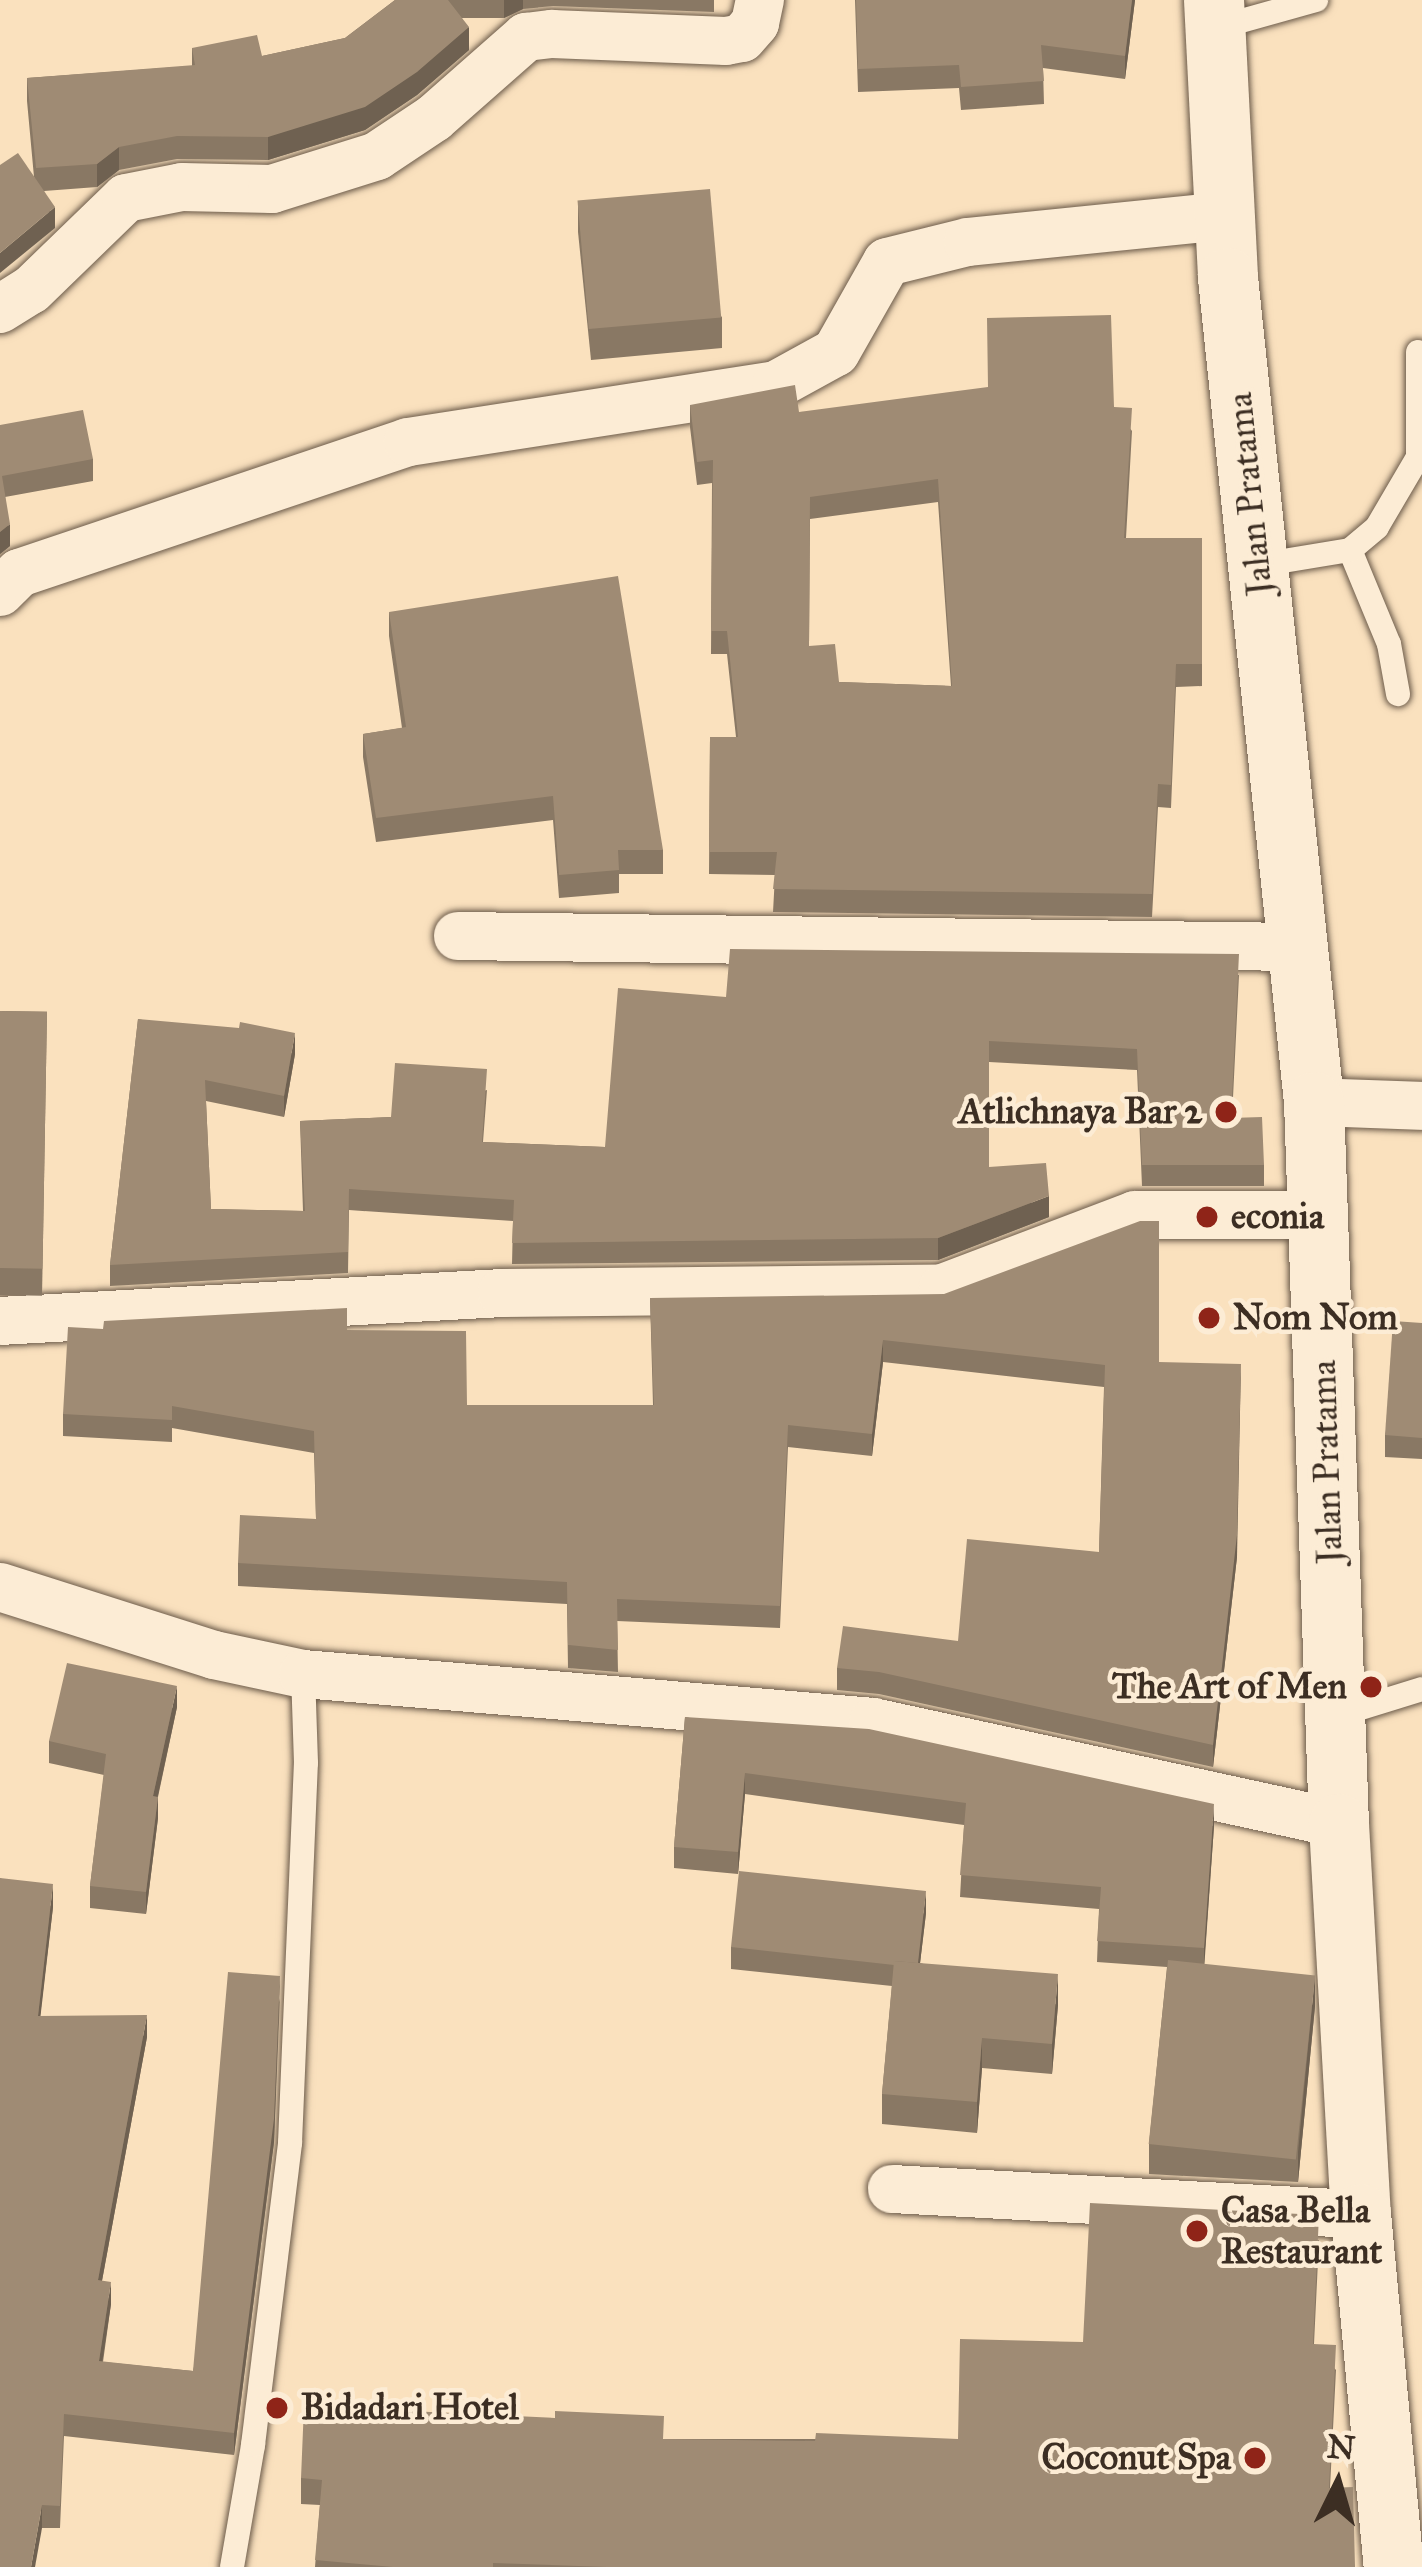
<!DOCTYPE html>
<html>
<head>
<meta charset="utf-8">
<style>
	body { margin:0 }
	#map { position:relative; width:1422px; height:2567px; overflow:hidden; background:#fae1be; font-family:"IM FELL Great Primer",serif }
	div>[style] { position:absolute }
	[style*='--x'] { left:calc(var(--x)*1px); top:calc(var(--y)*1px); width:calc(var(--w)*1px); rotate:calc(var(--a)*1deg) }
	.roads { filter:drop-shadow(0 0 3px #6c5b4a) drop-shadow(0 0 3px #6c5b4a) }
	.service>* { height:24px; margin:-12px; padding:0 12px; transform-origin:12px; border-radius:12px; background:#fcecd5 }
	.minor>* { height:48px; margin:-24px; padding:0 24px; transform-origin:24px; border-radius:24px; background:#fcecd5 }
	.tertiary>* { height:60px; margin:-30px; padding:0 30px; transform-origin:30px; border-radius:30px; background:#fcecd5 }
	.wall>* { inset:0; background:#897864; transform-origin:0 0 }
	.shaded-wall>* { inset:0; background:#6f6151 }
	.building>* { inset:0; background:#9f8b74; transform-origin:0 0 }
	.dots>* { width:33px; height:33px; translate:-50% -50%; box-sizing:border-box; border:6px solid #fcecd5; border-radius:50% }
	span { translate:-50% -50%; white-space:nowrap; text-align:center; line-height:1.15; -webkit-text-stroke:9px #fcecd5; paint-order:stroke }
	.street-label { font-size:36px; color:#3c2e23 }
	.poi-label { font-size:36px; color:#3c2e23; font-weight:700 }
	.right { translate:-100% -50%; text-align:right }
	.left { translate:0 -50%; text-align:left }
	.north { position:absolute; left:1278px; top:2423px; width:120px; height:120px; -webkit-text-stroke:9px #fcecd5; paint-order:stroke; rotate:5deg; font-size:33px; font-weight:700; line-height:48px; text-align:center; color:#3c2e23 }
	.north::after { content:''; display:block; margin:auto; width:42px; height:54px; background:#3c2e23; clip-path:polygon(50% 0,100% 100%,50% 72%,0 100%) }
</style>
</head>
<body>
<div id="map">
	<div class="roads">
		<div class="service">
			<div style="--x:1216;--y:28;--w:104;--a:-15.6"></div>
			<div style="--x:1350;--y:550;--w:102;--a:67.5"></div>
			<div style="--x:1389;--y:644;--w:51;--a:79.8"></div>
			<div style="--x:1259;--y:565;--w:92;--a:-9.4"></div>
			<div style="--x:1350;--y:550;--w:35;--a:-40"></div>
			<div style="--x:1377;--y:527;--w:81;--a:-59.6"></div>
			<div style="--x:1418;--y:457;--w:105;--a:-90"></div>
			<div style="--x:1335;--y:1716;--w:91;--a:-17.2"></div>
			<div style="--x:232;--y:2567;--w:124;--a:-80.2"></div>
			<div style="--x:253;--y:2445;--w:304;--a:-83"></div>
			<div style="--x:290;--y:2143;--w:380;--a:-87.6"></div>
			<div style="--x:306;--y:1763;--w:89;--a:-91.9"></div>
		</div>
		<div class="minor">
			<div style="--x:0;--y:309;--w:36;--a:-32"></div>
			<div style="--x:31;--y:290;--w:132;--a:-44.1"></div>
			<div style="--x:126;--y:198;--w:57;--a:-11.1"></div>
			<div style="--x:182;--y:187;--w:90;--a:1.3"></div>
			<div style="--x:272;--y:189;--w:110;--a:-17.4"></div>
			<div style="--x:377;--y:156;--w:69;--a:-33.7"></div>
			<div style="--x:434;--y:118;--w:123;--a:-41.4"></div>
			<div style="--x:526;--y:37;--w:26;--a:-7"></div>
			<div style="--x:552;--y:34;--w:174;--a:2.3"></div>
			<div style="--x:726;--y:41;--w:16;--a:-11"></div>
			<div style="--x:742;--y:38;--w:20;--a:-49"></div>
			<div style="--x:755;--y:23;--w:24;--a:-78"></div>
			<div style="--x:0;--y:592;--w:27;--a:-45"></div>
			<div style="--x:19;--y:573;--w:410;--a:-18.6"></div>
			<div style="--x:408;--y:442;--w:372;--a:-8.8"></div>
			<div style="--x:776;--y:385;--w:68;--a:-28.8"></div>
			<div style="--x:836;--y:352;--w:103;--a:-60.5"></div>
			<div style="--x:887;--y:262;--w:83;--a:-13.9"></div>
			<div style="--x:968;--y:242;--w:257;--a:-5.8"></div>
			<div style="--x:458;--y:936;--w:838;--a:0.75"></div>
			<div style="--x:1314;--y:1102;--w:108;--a:2.1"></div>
			<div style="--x:0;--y:1321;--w:503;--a:-3.19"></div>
			<div style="--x:502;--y:1293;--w:441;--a:-0.6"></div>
			<div style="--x:943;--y:1288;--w:205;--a:-20.8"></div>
			<div style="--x:1135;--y:1215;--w:183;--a:0"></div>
			<div style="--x:0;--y:1587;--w:225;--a:17.6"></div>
			<div style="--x:214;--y:1655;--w:91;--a:12.1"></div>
			<div style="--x:303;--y:1674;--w:572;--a:4.81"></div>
			<div style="--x:873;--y:1722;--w:477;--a:12.3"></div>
			<div style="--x:892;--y:2189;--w:470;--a:3.1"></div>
		</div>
		<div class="tertiary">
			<div style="--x:1214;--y:0;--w:278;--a:87.1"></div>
			<div style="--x:1228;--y:278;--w:828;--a:84.04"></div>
			<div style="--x:1314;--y:1102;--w:722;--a:88.02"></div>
			<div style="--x:1339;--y:1824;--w:391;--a:86.8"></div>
			<div style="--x:1361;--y:2214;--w:355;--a:84.7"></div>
		</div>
	</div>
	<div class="wall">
		<div style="clip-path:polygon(395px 0,714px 0,714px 12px,553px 6px,523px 9px,504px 18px,462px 18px,469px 50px,417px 95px,365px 130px,268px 160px,177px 159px,119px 170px,97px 187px,44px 191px,55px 228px,34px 177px,27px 101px,27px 78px,192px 66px,192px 48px,262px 56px,345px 38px)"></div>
		<div style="clip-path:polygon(855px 0,1135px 0,1125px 79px,1043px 68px,1044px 104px,961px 110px,959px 88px,858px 92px)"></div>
		<div style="clip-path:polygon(578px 201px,722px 317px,722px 348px,591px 360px,578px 232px)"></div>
		<div style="clip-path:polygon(evenodd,690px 405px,799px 412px,1114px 407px,1132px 431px,1126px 538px,1202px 538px,1202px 686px,1176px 687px,1171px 808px,1158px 807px,1152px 917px,773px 912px,775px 875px,709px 874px,710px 737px,736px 737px,727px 654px,711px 654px,712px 483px,697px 485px,690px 427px,690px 405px,938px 502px,951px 686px,839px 682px,809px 646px,810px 519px,938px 502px)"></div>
		<div style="clip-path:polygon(0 425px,93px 459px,93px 481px,5px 497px,10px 546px,0 554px)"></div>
		<div style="clip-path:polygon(389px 612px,663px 850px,663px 874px,619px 874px,619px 893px,559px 898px,553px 820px,376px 842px,363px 757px,363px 734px,402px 728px,389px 636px)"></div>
		<div style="clip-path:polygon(1239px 975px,1232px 1118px,1264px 1165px,1264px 1186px,1142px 1186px,1137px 1070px,989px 1062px,989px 1167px,1049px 1217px,938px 1260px,512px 1264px,513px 1221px,349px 1210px,348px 1273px,110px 1286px,110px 1265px,138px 1019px,295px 1054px,284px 1117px,206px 1101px,211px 1209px,303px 1211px,300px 1121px,391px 1117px,487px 1090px,483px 1142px,605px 1147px,726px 997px)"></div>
		<div style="left:0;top:1011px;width:47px;height:284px;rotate:1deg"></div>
		<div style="clip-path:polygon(650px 1298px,1159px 1362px,1237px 1557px,1213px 1767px,879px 1694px,837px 1690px,837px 1668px,958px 1641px,1099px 1552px,1104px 1387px,883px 1362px,872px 1456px,788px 1447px,780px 1628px,617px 1621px,618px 1672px,568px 1668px,567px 1604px,238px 1586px,238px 1563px,316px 1519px,314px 1453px,172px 1428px,172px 1442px,63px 1436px,63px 1414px,103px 1329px,347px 1330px,467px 1405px,653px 1405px)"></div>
		<div style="clip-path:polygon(1422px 1323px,1422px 1459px,1385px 1457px,1385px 1435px)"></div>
		<div style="clip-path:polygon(177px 1707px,158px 1797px,158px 1818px,146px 1914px,90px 1908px,90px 1886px,104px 1775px,49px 1763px,49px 1741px)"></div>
		<div style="clip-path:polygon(685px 1717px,1214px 1826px,1204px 1964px,1315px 2006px,1298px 2182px,1149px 2174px,1149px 2144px,1167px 1967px,1097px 1962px,1099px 1909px,960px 1897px,964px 1825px,745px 1794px,738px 1874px,674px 1868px,674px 1847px)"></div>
		<div style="clip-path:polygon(0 1878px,53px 1907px,40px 2016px,147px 2037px,102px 2281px,111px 2304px,103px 2362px,193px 2371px,280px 1998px,274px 2142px,234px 2455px,64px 2436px,60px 2528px,42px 2528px)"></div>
		<div style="clip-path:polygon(926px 1913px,920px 1963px,1058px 2005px,1052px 2074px,982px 2068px,977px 2133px,882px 2124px,882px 2094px,892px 1986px,731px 1969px,731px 1947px)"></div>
		<div style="clip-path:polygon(1319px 2240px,1314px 2344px,1336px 2370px,1330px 2488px,1355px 2567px,315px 2567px,320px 2505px,301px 2504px,301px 2478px,664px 2439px,958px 2439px,1083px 2342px)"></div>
	</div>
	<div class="shaded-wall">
		<div style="clip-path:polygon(504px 0,523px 0,523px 9px,504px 18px)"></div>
		<div style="clip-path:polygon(1132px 0,1135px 0,1125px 79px,1125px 56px)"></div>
		<div style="clip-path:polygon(469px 27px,469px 50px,417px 95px,365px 130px,268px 160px,268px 137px)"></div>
		<div style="clip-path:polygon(119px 147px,119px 170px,97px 187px,97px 164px)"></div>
		<div style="clip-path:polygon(55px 207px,55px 228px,0 273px,0 253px)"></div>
		<div style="clip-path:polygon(10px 524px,10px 546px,0 554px,0 532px)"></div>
		<div style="clip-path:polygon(295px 1033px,295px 1054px,284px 1117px,284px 1096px)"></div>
		<div style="clip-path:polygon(1049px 1196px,1049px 1217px,938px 1260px,938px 1238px)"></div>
		<div style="clip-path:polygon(883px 1340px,883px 1362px,872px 1456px,872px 1434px)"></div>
		<div style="clip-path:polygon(1241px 1364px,1237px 1557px,1213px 1767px,1213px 1745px)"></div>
		<div style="clip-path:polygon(177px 1686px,177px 1707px,153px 1818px,153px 1796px)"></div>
		<div style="clip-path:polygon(745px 1773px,745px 1794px,738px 1874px,738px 1852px)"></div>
		<div style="clip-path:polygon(158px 1797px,158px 1818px,146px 1914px,146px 1892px)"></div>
		<div style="clip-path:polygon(1214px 1804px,1214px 1826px,1204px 1970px,1204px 1948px)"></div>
		<div style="clip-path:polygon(53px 1884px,53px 1907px,38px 2038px,38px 2016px)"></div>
		<div style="clip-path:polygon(926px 1891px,926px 1913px,917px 1989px,917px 1968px)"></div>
		<div style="clip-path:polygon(1058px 1974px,1058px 2005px,1052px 2074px,1052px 2044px)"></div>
		<div style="clip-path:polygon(1315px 1975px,1315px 2006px,1298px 2182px,1298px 2152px)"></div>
		<div style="clip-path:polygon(280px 1976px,274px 2142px,234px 2455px,234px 2433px)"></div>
		<div style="clip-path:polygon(147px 2015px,147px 2037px,98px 2302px,98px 2280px)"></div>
		<div style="clip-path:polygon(982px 2038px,982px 2068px,977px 2133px,977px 2102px)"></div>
		<div style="clip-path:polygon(111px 2282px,111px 2304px,99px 2383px,99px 2361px)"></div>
		<div style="clip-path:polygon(42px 2505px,42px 2528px,35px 2567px,31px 2567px)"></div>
	</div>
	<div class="building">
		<div style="clip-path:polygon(395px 0,448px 0,469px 27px,417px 72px,365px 107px,268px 137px,177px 136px,119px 147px,97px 164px,36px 168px,27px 78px,195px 65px,192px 48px,257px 35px,262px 56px,345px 38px)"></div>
		<div style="clip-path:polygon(856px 0,1132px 0,1125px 56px,1041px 45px,1044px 81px,961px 87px,959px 65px,858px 69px)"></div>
		<div style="clip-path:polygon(18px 153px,55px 207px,0 253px,0 165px)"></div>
		<div style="left:710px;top:189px;width:129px;height:133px;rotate:85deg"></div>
		<div style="clip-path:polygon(evenodd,1111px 315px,1114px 407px,1132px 408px,1124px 538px,1202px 538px,1202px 664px,1176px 664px,1171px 785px,1158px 784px,1152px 894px,773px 889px,777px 852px,709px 852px,710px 737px,738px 737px,727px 631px,711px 631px,713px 460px,697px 462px,690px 405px,795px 385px,799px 412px,988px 387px,987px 318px,1111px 315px,938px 479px,952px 686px,839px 682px,835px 644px,809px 646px,810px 497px,938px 479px)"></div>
		<div style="clip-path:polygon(83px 410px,93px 459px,2px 476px,10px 524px,0 532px,0 425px)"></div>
		<div style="clip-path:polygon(618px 576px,663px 850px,618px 850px,619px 870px,559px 875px,553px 796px,376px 818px,363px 734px,406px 727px,389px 612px)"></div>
		<div style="clip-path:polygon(730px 949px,1239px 954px,1231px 1118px,1262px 1117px,1264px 1165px,1142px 1165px,1137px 1049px,989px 1041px,989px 1167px,1046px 1163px,1049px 1196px,938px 1238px,512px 1243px,514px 1200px,349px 1189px,348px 1252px,110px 1265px,138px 1019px,239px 1028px,240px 1022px,295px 1033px,284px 1096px,205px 1080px,211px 1209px,305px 1211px,300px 1121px,391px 1117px,395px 1063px,487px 1069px,482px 1142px,605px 1147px,618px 988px,726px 997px)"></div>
		<div style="left:0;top:1011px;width:47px;height:257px;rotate:1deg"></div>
		<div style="clip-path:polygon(1140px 1221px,1159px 1221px,1159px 1362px,1241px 1364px,1237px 1535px,1213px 1745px,879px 1672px,837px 1668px,843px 1626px,958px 1641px,967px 1539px,1099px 1552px,1105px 1365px,883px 1340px,872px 1434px,788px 1425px,780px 1606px,617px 1599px,618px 1650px,568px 1645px,567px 1582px,238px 1563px,240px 1515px,316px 1519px,314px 1431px,172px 1406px,172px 1420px,63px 1414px,68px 1327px,103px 1329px,104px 1321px,347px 1308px,347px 1330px,466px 1331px,467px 1405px,654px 1405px,650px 1298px,944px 1294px)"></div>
		<div style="clip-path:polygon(1393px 1321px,1422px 1323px,1422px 1438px,1385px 1435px)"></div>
		<div style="clip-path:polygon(67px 1663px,177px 1686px,153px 1796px,158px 1797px,146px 1892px,90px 1886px,106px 1754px,49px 1741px)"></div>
		<div style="clip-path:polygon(685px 1717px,869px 1729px,1214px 1804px,1204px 1948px,1097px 1941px,1101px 1887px,960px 1875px,966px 1803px,745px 1773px,738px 1852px,674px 1847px)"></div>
		<div style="clip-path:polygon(739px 1871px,926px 1891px,918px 1963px,894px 1961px,894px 1965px,731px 1947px)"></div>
		<div style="clip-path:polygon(0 1878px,53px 1884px,38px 2016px,147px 2015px,98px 2280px,111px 2282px,99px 2361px,193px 2371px,228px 1972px,280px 1976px,274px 2119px,234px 2433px,64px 2414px,60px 2506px,42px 2505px,31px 2567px,0 2567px)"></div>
		<div style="left:1168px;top:1960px;width:148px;height:185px;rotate:6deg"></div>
		<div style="clip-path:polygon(894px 1961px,1058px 1974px,1052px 2044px,982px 2038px,977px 2102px,882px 2094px)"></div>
		<div style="clip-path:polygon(1090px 2203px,1319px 2215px,1313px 2344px,1336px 2345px,1329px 2488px,1353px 2487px,1355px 2567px,607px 2567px,493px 2563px,493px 2567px,393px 2567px,315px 2560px,322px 2480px,301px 2478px,304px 2406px,555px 2418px,555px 2411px,664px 2416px,663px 2439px,815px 2441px,816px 2433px,958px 2439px,960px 2339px,1083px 2342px)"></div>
	</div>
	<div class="dots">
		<div style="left:1226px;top:1112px;background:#8f2418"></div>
		<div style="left:1207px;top:1217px;background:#8f2418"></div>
		<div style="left:1209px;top:1318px;background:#8f2418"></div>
		<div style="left:1371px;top:1687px;background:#8f2418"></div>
		<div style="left:1197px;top:2231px;background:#8f2418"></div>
		<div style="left:277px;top:2408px;background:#8f2418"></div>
		<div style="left:1255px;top:2458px;background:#8f2418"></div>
	</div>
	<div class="street-label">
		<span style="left:1250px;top:494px;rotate:-96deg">Jalan Pratama</span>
		<span style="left:1327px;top:1462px;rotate:-92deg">Jalan Pratama</span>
	</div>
	<div class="poi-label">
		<span class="right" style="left:1202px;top:1112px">Atlichnaya Bar 2</span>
		<span class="left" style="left:1231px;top:1217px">econia</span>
		<span class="left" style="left:1233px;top:1318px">Nom Nom</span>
		<span class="right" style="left:1347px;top:1687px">The Art of Men</span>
		<span class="left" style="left:1221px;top:2231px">Casa Bella<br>Restaurant</span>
		<span class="left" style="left:301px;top:2408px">Bidadari Hotel</span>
		<span class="right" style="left:1231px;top:2458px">Coconut Spa</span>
	</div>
	<div class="north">N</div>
</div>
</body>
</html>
